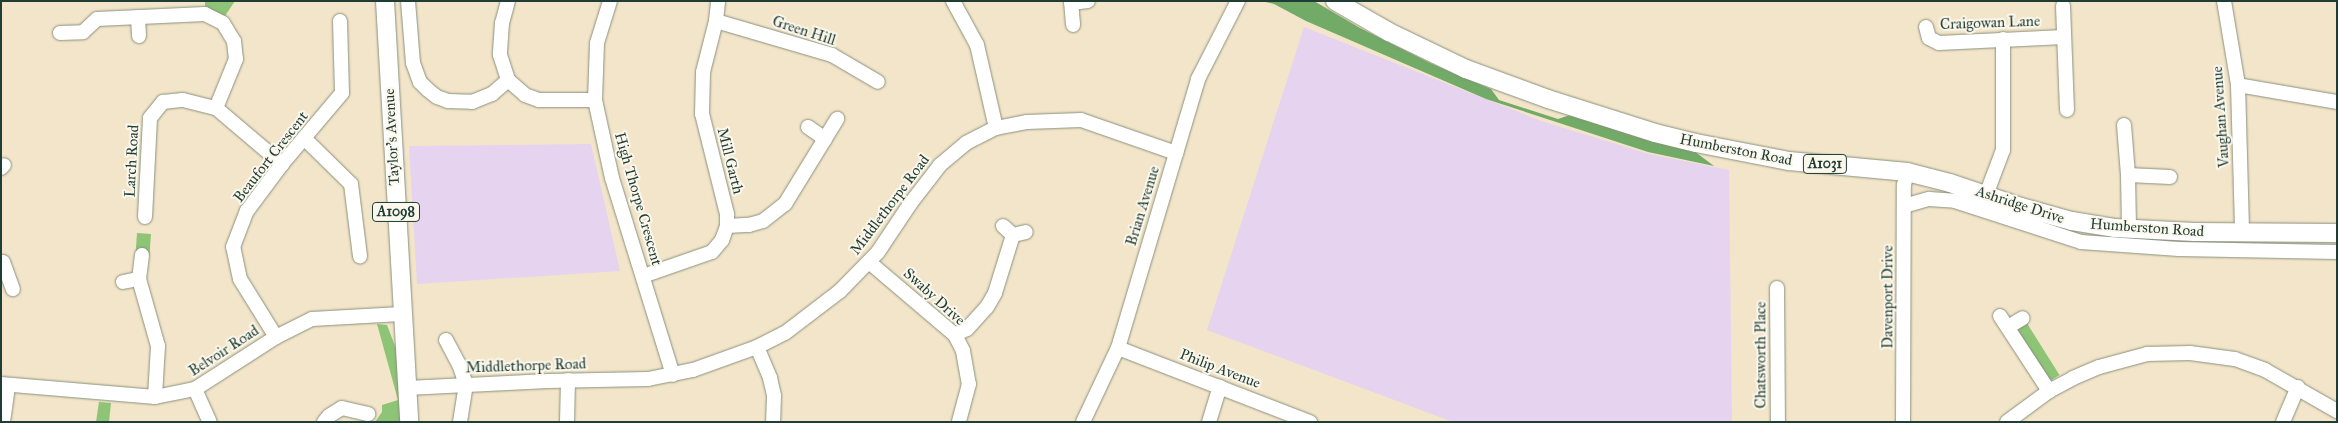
<!DOCTYPE html>
<html>
<head>
<meta charset="utf-8">
<style>
	body { margin:0 }
	#map { position:relative; width:2338px; height:423px; overflow:hidden; background:#f3e5c9; font-family:"IM FELL Great Primer",serif }
	div>[style] { position:absolute }
	[style*='--x'] { left:calc(var(--x)*1px); top:calc(var(--y)*1px); width:calc(var(--w)*1px); rotate:calc(var(--a)*1deg) }
	.built>* { inset:0; background:#e5d3f0 }
	.green>* { inset:0; background:#8ec476; transform-origin:0 0 }
	.forest>* { inset:0; background:#72aa67 }
	.roads { filter:drop-shadow(0 0 1px #89917e) drop-shadow(0 0 1px #89917e) }
	.minor>* { height:14px; margin:-7px; padding:0 7px; transform-origin:7px; border-radius:7px; background:#fff }
	.major>* { height:18px; margin:-9px; padding:0 9px; transform-origin:9px; border-radius:9px; background:#fff }
	span { translate:-50% -50%; white-space:nowrap; text-align:center; line-height:1.15; -webkit-text-stroke:4px #fbf7ec; paint-order:stroke }
	.shield-label span { padding:1px 4px; background:#fbf7ec; border:1px solid; border-radius:4px; -webkit-text-stroke-width:0 }
	.shield-label { font-size:14px; color:#1f3d34; font-weight:700 }
	.street-label { font-size:15px; color:#1f3d34 }
	.frame { position:absolute; inset:0; border:2px solid #1f3d34; pointer-events:none }
</style>
</head>
<body>
<div id="map">
	<div class="built">
		<div style="clip-path:polygon(1304px 27px,1541px 121px,1649px 154px,1729px 170px,1732px 422px,1453px 422px,1207px 330px)"></div>
		<div style="clip-path:polygon(591px 144px,620px 271px,417px 284px,409px 146px)"></div>
	</div>
	<div class="green">
		<div style="clip-path:polygon(205px 1px,235px 1px,225px 16px,205px 8px)"></div>
		<div style="left:137px;top:233px;width:14px;height:21px;rotate:4deg"></div>
		<div style="left:2025px;top:320px;width:65px;height:16px;rotate:58deg"></div>
		<div style="clip-path:polygon(377px 324px,387px 325px,400px 359px,406px 422px,375px 422px,382px 412px,382px 405px,398px 400px)"></div>
		<div style="clip-path:polygon(99px 402px,111px 403px,109px 422px,96px 422px)"></div>
	</div>
	<div class="forest">
		<div style="clip-path:polygon(1261px 1px,1314px 1px,1360px 28px,1430px 63px,1491px 89px,1499px 100px,1558px 119px,1570px 115px,1694px 151px,1714px 166px,1648px 152px,1486px 99px,1306px 21px,1274px 4px)"></div>
	</div>
	<div class="roads">
		<div class="minor">
			<div style="--x:408;--y:1;--w:62;--a:85.4"></div>
			<div style="--x:413;--y:63;--w:20;--a:70"></div>
			<div style="--x:420;--y:82;--w:11;--a:45"></div>
			<div style="--x:428;--y:90;--w:11;--a:38"></div>
			<div style="--x:437;--y:97;--w:12;--a:20"></div>
			<div style="--x:448;--y:101;--w:24;--a:2"></div>
			<div style="--x:472;--y:102;--w:22;--a:-22"></div>
			<div style="--x:492;--y:94;--w:21;--a:-41"></div>
			<div style="--x:508;--y:1;--w:23;--a:105"></div>
			<div style="--x:502;--y:23;--w:32;--a:94"></div>
			<div style="--x:500;--y:55;--w:26;--a:72"></div>
			<div style="--x:508;--y:80;--w:23;--a:41"></div>
			<div style="--x:525;--y:95;--w:15;--a:20"></div>
			<div style="--x:539;--y:100;--w:56;--a:0"></div>
			<div style="--x:610;--y:1;--w:44;--a:107.2"></div>
			<div style="--x:597;--y:43;--w:57;--a:92"></div>
			<div style="--x:595;--y:100;--w:80;--a:77.7"></div>
			<div style="--x:612;--y:178;--w:206;--a:72.8"></div>
			<div style="--x:953;--y:1;--w:50;--a:61.4"></div>
			<div style="--x:977;--y:45;--w:85;--a:77.1"></div>
			<div style="--x:1071;--y:1;--w:24;--a:85"></div>
			<div style="--x:2224;--y:1;--w:85;--a:80.5"></div>
			<div style="--x:2238;--y:85;--w:147;--a:88.4"></div>
			<div style="--x:1071;--y:3;--w:17;--a:-7"></div>
			<div style="--x:2063;--y:6;--w:104;--a:87.8"></div>
			<div style="--x:138;--y:17;--w:19;--a:87"></div>
			<div style="--x:716;--y:21;--w:121;--a:16.3"></div>
			<div style="--x:832;--y:55;--w:53;--a:30.4"></div>
			<div style="--x:1926;--y:27;--w:11;--a:75"></div>
			<div style="--x:1929;--y:38;--w:11;--a:27"></div>
			<div style="--x:1939;--y:43;--w:125;--a:-2.7"></div>
			<div style="--x:60;--y:33;--w:23;--a:-2"></div>
			<div style="--x:83;--y:32;--w:19;--a:-43"></div>
			<div style="--x:97;--y:19;--w:108;--a:-2.7"></div>
			<div style="--x:205;--y:14;--w:20;--a:27"></div>
			<div style="--x:223;--y:23;--w:21;--a:59"></div>
			<div style="--x:234;--y:41;--w:18;--a:84"></div>
			<div style="--x:236;--y:59;--w:53;--a:112.2"></div>
			<div style="--x:2238;--y:85;--w:100;--a:9.7"></div>
			<div style="--x:2124;--y:125;--w:50;--a:85.4"></div>
			<div style="--x:2128;--y:175;--w:54;--a:88.9"></div>
			<div style="--x:808;--y:127;--w:21;--a:35"></div>
			<div style="--x:304;--y:138;--w:66;--a:44.4"></div>
			<div style="--x:351;--y:184;--w:73;--a:82.9"></div>
			<div style="--x:1;--y:168;--w:4;--a:-45"></div>
			<div style="--x:2128;--y:175;--w:42;--a:2.7"></div>
			<div style="--x:1986;--y:195;--w:48;--a:-69.3"></div>
			<div style="--x:2003;--y:150;--w:111;--a:-90"></div>
			<div style="--x:1904;--y:206;--w:26;--a:-16"></div>
			<div style="--x:1929;--y:199;--w:26;--a:4"></div>
			<div style="--x:1955;--y:201;--w:133;--a:18"></div>
			<div style="--x:2081;--y:242;--w:98;--a:4.1"></div>
			<div style="--x:2179;--y:249;--w:158;--a:1.1"></div>
			<div style="--x:145;--y:217;--w:99;--a:-87.1"></div>
			<div style="--x:150;--y:118;--w:21;--a:-51"></div>
			<div style="--x:163;--y:102;--w:20;--a:-6"></div>
			<div style="--x:183;--y:100;--w:34;--a:14"></div>
			<div style="--x:216;--y:108;--w:87;--a:40.3"></div>
			<div style="--x:727;--y:226;--w:22;--a:-3"></div>
			<div style="--x:749;--y:225;--w:15;--a:-16"></div>
			<div style="--x:763;--y:221;--w:28;--a:-38"></div>
			<div style="--x:785;--y:204;--w:100;--a:-58.5"></div>
			<div style="--x:1003;--y:226;--w:13;--a:42"></div>
			<div style="--x:1013;--y:235;--w:13;--a:-13"></div>
			<div style="--x:142;--y:255;--w:24;--a:97"></div>
			<div style="--x:139;--y:279;--w:70;--a:74.2"></div>
			<div style="--x:158;--y:346;--w:51;--a:93.4"></div>
			<div style="--x:869;--y:262;--w:113;--a:40.3"></div>
			<div style="--x:955;--y:335;--w:18;--a:63"></div>
			<div style="--x:963;--y:351;--w:34;--a:80"></div>
			<div style="--x:969;--y:384;--w:39;--a:105"></div>
			<div style="--x:1;--y:263;--w:2;--a:-27"></div>
			<div style="--x:3;--y:262;--w:29;--a:70"></div>
			<div style="--x:643;--y:276;--w:73;--a:-19.2"></div>
			<div style="--x:712;--y:252;--w:16;--a:-50"></div>
			<div style="--x:722;--y:240;--w:15;--a:-70"></div>
			<div style="--x:727;--y:226;--w:12;--a:-90"></div>
			<div style="--x:727;--y:214;--w:103;--a:-104"></div>
			<div style="--x:702;--y:114;--w:42;--a:-88.6"></div>
			<div style="--x:703;--y:72;--w:53;--a:-75.7"></div>
			<div style="--x:716;--y:21;--w:20;--a:-84"></div>
			<div style="--x:123;--y:282;--w:16;--a:-11"></div>
			<div style="--x:1777;--y:288;--w:134;--a:89.6"></div>
			<div style="--x:2000;--y:316;--w:90;--a:56.8"></div>
			<div style="--x:2008;--y:327;--w:17;--a:-31"></div>
			<div style="--x:955;--y:335;--w:13;--a:-27"></div>
			<div style="--x:967;--y:329;--w:30;--a:-48"></div>
			<div style="--x:987;--y:307;--w:16;--a:-60"></div>
			<div style="--x:995;--y:293;--w:61;--a:-72.8"></div>
			<div style="--x:276;--y:337;--w:68;--a:-121.8"></div>
			<div style="--x:240;--y:279;--w:33;--a:-102"></div>
			<div style="--x:233;--y:247;--w:39;--a:-69"></div>
			<div style="--x:247;--y:211;--w:59;--a:-53.3"></div>
			<div style="--x:282;--y:164;--w:93;--a:-49.8"></div>
			<div style="--x:342;--y:93;--w:72;--a:-91.6"></div>
			<div style="--x:446;--y:340;--w:27;--a:62"></div>
			<div style="--x:459;--y:364;--w:21;--a:71"></div>
			<div style="--x:466;--y:384;--w:38;--a:99"></div>
			<div style="--x:757;--y:347;--w:34;--a:67"></div>
			<div style="--x:770;--y:378;--w:18;--a:77"></div>
			<div style="--x:774;--y:396;--w:26;--a:92"></div>
			<div style="--x:1118;--y:348;--w:206;--a:21.1"></div>
			<div style="--x:1;--y:384;--w:155;--a:4.8"></div>
			<div style="--x:155;--y:397;--w:41;--a:-11.3"></div>
			<div style="--x:195;--y:389;--w:96;--a:-32.7"></div>
			<div style="--x:276;--y:337;--w:40;--a:-26.6"></div>
			<div style="--x:312;--y:319;--w:89;--a:-3.2"></div>
			<div style="--x:407;--y:388;--w:141;--a:-2.8"></div>
			<div style="--x:548;--y:381;--w:100;--a:-1.1"></div>
			<div style="--x:648;--y:379;--w:46;--a:-11.3"></div>
			<div style="--x:693;--y:370;--w:68;--a:-19.8"></div>
			<div style="--x:757;--y:347;--w:31;--a:-27"></div>
			<div style="--x:785;--y:333;--w:69;--a:-37.4"></div>
			<div style="--x:840;--y:291;--w:54;--a:-45.7"></div>
			<div style="--x:878;--y:252;--w:58;--a:-56.3"></div>
			<div style="--x:910;--y:204;--w:49;--a:-52.4"></div>
			<div style="--x:940;--y:165;--w:34;--a:-40"></div>
			<div style="--x:966;--y:143;--w:34;--a:-27"></div>
			<div style="--x:996;--y:128;--w:32;--a:-11"></div>
			<div style="--x:1027;--y:122;--w:54;--a:-2.1"></div>
			<div style="--x:1081;--y:120;--w:101;--a:19.2"></div>
			<div style="--x:195;--y:389;--w:36;--a:66"></div>
			<div style="--x:3;--y:422;--w:37;--a:-82"></div>
			<div style="--x:324;--y:422;--w:8;--a:-50"></div>
			<div style="--x:329;--y:416;--w:15;--a:-32"></div>
			<div style="--x:342;--y:408;--w:27;--a:13"></div>
			<div style="--x:567;--y:422;--w:42;--a:-88.6"></div>
			<div style="--x:1083;--y:422;--w:82;--a:-64.7"></div>
			<div style="--x:1118;--y:348;--w:281;--a:-73.4"></div>
			<div style="--x:1198;--y:79;--w:88;--a:-62.9"></div>
			<div style="--x:1209;--y:422;--w:37;--a:-73"></div>
			<div style="--x:1903;--y:422;--w:237;--a:-89.8"></div>
			<div style="--x:1904;--y:185;--w:13;--a:-77"></div>
			<div style="--x:2007;--y:422;--w:52;--a:-36.4"></div>
			<div style="--x:2049;--y:391;--w:27;--a:-28"></div>
			<div style="--x:2073;--y:378;--w:28;--a:-23"></div>
			<div style="--x:2099;--y:367;--w:50;--a:-15.2"></div>
			<div style="--x:2147;--y:354;--w:43;--a:-1.3"></div>
			<div style="--x:2190;--y:353;--w:45;--a:7.6"></div>
			<div style="--x:2235;--y:359;--w:32;--a:20"></div>
			<div style="--x:2265;--y:370;--w:83;--a:29.7"></div>
			<div style="--x:2283;--y:422;--w:38;--a:-67"></div>
		</div>
		<div class="major">
			<div style="--x:385;--y:1;--w:422;--a:86.7"></div>
			<div style="--x:1335;--y:1;--w:62;--a:29.9"></div>
			<div style="--x:1389;--y:32;--w:85;--a:25.7"></div>
			<div style="--x:1466;--y:69;--w:87;--a:20.1"></div>
			<div style="--x:1548;--y:99;--w:112;--a:17.6"></div>
			<div style="--x:1655;--y:133;--w:42;--a:13.7"></div>
			<div style="--x:1696;--y:143;--w:95;--a:11"></div>
			<div style="--x:1789;--y:161;--w:119;--a:5.3"></div>
			<div style="--x:1907;--y:172;--w:44;--a:14.3"></div>
			<div style="--x:1950;--y:183;--w:75;--a:18.7"></div>
			<div style="--x:2021;--y:207;--w:53;--a:15.4"></div>
			<div style="--x:2072;--y:221;--w:44;--a:9.2"></div>
			<div style="--x:2115;--y:228;--w:79;--a:2.9"></div>
			<div style="--x:2194;--y:232;--w:143;--a:0.4"></div>
		</div>
	</div>
	<div class="shield-label">
		<span style="left:1825px;top:164px">A1031</span>
		<span style="left:396px;top:212px">A1098</span>
	</div>
	<div class="street-label">
		<span style="left:1990px;top:23px;rotate:-2deg">Craigowan Lane</span>
		<span style="left:804px;top:31px;rotate:18deg">Green Hill</span>
		<span style="left:2221px;top:117px;rotate:-94deg">Vaughan Avenue</span>
		<span style="left:392px;top:137px;rotate:-93deg">Taylor's Avenue</span>
		<span style="left:1736px;top:150px;rotate:11deg">Humberston Road</span>
		<span style="left:271px;top:157px;rotate:-52deg">Beaufort Crescent</span>
		<span style="left:132px;top:161px;rotate:-87deg">Larch Road</span>
		<span style="left:730px;top:161px;rotate:76deg">Mill Garth</span>
		<span style="left:638px;top:199px;rotate:74deg">High Thorpe Crescent</span>
		<span style="left:890px;top:205px;rotate:-53deg">Middlethorpe Road</span>
		<span style="left:2020px;top:205px;rotate:18deg">Ashridge Drive</span>
		<span style="left:1143px;top:206px;rotate:-73deg">Brian Avenue</span>
		<span style="left:2147px;top:228px;rotate:4deg">Humberston Road</span>
		<span style="left:934px;top:297px;rotate:42deg">Swaby Drive</span>
		<span style="left:1888px;top:297px;rotate:-90deg">Davenport Drive</span>
		<span style="left:224px;top:351px;rotate:-33deg">Belvoir Road</span>
		<span style="left:1761px;top:355px;rotate:-90deg">Chatsworth Place</span>
		<span style="left:526px;top:366px;rotate:-2deg">Middlethorpe Road</span>
		<span style="left:1220px;top:369px;rotate:21deg">Philip Avenue</span>
	</div>
	<div class="frame"></div>
</div>
</body>
</html>
